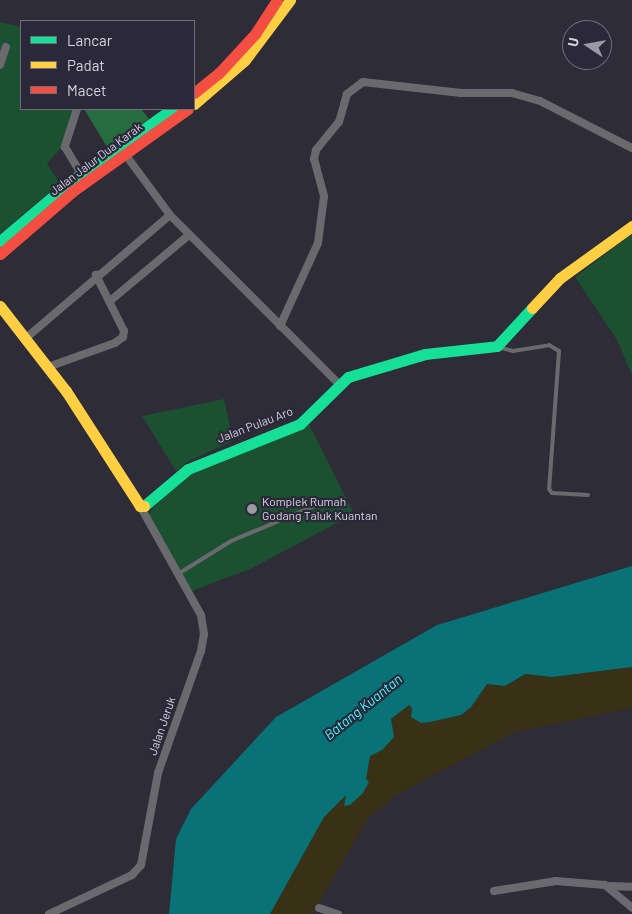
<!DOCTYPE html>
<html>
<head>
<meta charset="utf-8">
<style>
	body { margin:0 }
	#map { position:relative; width:632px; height:914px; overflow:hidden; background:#2e2c36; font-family:Barlow,sans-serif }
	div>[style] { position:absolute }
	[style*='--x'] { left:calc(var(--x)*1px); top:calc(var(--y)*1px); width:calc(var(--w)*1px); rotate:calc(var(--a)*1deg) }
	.green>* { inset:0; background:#1b5031 }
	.forest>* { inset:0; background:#276b41 }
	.sand>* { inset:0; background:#383116 }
	.water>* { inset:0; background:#087276 }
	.lane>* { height:4px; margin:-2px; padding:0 2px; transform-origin:2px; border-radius:2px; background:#6a6a6e }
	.street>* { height:8px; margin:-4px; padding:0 4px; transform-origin:4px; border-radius:4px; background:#6a6a6e }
	.fast>* { height:11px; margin:-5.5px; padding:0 5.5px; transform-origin:5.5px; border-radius:5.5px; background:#16e098 }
	.slow>* { height:11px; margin:-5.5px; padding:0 5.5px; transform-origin:5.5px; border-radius:5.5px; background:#ffcf43 }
	.jam>* { height:11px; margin:-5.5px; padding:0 5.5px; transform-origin:5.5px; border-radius:5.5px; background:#f24e42 }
	.dots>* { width:14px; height:14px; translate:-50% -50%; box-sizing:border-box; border:2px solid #2b283a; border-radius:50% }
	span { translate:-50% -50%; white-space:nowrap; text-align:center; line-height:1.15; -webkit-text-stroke:4.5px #2b283a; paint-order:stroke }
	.street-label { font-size:12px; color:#d5d4e0 }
	.poi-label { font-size:12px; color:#d5d4e0 }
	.left { translate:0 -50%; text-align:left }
	.water-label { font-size:14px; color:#43f9fe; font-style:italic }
	.legend { position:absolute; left:20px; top:20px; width:175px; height:90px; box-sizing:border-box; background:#2b283a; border:1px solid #6f6d7c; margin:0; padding:6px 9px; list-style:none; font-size:15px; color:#d5d4e0 }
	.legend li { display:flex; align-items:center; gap:10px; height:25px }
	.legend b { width:25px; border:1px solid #6f6d7c }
	.north { position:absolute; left:562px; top:20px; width:50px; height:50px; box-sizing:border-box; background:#2b283a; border:1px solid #6f6d7c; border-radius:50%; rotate:282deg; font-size:14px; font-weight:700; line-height:20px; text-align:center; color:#d5d4e0 }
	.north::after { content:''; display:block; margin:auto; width:18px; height:22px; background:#9b99a4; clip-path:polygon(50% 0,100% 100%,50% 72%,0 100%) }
</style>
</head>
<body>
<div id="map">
	<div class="green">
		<div style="clip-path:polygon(0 22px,21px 27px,21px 109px,74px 109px,64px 144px,47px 164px,60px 183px,0 234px)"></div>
		<div style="clip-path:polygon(632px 234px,632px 375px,617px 340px,575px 277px)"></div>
		<div style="clip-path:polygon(224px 399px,233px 441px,189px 461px,176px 471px,142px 416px)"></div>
		<div style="clip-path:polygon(309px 424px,354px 514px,250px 569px,192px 591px,149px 515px,153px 507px,191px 473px)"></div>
	</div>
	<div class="forest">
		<div style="clip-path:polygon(84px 109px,141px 109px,149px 119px,107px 147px)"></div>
	</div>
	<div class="sand">
		<div style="clip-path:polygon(632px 667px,632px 708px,515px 732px,396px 795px,369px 817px,312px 914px,270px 914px,324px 817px,347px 794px,344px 806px,350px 805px,369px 782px,366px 779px,370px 755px,382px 750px,394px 713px,409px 705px,421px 723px,430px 722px,461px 715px,471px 707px,487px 684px,515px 682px,525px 674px,552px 677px)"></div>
	</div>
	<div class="water">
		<div style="clip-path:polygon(632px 566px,632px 667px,552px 677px,525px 674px,505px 686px,487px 684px,471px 707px,461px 715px,430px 722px,421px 723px,411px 717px,412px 708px,409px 705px,391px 719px,394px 737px,382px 750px,370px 756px,366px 779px,369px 782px,363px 793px,350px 805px,344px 806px,346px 795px,324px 817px,270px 914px,169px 914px,176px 839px,191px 809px,276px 717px,437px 625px)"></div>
	</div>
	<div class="lane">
		<div style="--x:498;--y:347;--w:16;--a:15"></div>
		<div style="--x:513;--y:351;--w:36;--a:-9"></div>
		<div style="--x:549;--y:345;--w:12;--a:31"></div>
		<div style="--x:559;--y:351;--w:138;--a:94.1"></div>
		<div style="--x:549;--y:489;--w:5;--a:53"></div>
		<div style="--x:552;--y:493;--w:36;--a:3"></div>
		<div style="--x:178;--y:574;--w:62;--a:-31.9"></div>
		<div style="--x:231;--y:541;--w:99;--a:-22.7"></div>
	</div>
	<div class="street">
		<div style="--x:0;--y:65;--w:19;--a:-72"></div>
		<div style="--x:77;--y:109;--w:40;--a:108"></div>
		<div style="--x:65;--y:147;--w:31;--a:59"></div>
		<div style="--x:125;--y:154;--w:76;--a:53.6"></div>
		<div style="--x:170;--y:215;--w:239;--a:45"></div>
		<div style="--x:110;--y:301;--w:103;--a:-39.9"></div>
		<div style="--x:280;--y:326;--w:91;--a:-65.4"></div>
		<div style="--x:318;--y:243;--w:47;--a:-82.7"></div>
		<div style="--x:324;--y:196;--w:38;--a:-105"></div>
		<div style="--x:314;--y:159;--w:9;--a:-77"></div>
		<div style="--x:316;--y:150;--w:36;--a:-51"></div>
		<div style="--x:339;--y:122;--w:29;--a:-74"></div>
		<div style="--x:347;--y:94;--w:20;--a:-37"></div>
		<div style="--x:363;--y:82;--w:99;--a:6.4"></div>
		<div style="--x:461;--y:93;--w:51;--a:0"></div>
		<div style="--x:512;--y:93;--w:29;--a:16"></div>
		<div style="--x:540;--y:101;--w:103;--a:27.1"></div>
		<div style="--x:26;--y:338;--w:189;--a:-40.5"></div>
		<div style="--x:48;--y:367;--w:71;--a:-19.7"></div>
		<div style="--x:115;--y:343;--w:10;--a:-37"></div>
		<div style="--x:123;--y:337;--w:6;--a:-81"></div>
		<div style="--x:124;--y:331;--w:63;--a:-116.6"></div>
		<div style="--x:609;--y:886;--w:23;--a:2"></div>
		<div style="--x:494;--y:891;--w:63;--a:-9.2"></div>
		<div style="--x:556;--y:881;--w:49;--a:4.7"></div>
		<div style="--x:605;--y:885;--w:35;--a:40"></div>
		<div style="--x:319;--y:908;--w:20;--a:18"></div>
		<div style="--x:49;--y:914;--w:92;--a:-25.2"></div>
		<div style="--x:132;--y:875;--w:13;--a:-48"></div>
		<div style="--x:141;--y:865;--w:94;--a:-79.5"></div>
		<div style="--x:158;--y:773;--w:129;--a:-70.6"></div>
		<div style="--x:201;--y:651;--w:17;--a:-80"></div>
		<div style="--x:204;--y:634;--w:19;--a:-99"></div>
		<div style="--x:201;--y:615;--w:125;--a:-119.2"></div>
	</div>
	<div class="fast">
		<div style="--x:0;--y:241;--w:93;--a:-40.2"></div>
		<div style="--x:71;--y:181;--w:124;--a:-35.5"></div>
		<div style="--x:144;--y:506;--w:57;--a:-40.1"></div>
		<div style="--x:188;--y:469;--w:121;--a:-21.9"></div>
		<div style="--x:300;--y:424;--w:67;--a:-44.4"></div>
		<div style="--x:348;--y:377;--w:80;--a:-16.6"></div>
		<div style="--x:425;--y:354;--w:72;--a:-6.3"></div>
		<div style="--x:497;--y:346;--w:52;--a:-47.4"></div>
	</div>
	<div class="slow">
		<div style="--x:194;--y:104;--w:67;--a:-40.8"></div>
		<div style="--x:245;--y:60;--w:75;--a:-53.1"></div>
		<div style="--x:0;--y:306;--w:108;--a:52.2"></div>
		<div style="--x:66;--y:391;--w:137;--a:57.2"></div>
		<div style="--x:140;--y:506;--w:4;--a:0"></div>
		<div style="--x:532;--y:308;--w:41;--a:-47"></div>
		<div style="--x:560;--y:278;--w:89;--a:-35.8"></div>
	</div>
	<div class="jam">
		<div style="--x:194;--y:93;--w:32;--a:-39"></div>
		<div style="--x:219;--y:73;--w:53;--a:-47.3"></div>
		<div style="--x:255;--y:34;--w:40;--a:-57.1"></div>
		<div style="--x:0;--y:254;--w:96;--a:-40.8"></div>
		<div style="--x:73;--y:191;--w:141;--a:-35.5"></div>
	</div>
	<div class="dots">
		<div style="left:252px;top:509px;background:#9b99a4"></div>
	</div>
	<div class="street-label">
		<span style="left:96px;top:159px;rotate:-37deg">Jalan Jalur Dua Karak</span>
		<span style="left:255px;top:425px;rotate:-21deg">Jalan Pulau Aro</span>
		<span style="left:162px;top:726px;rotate:-71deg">Jalan Jeruk</span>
	</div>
	<div class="poi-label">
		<span class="left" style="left:262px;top:509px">Komplek Rumah<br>Godang Taluk Kuantan</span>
	</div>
	<div class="water-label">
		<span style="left:363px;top:707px;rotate:-39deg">Batang Kuantan</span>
	</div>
	<ul class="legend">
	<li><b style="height:6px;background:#16e098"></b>Lancar</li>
	<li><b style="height:6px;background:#ffcf43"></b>Padat</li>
	<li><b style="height:6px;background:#f24e42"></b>Macet</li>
	</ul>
	<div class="north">U</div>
</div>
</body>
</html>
